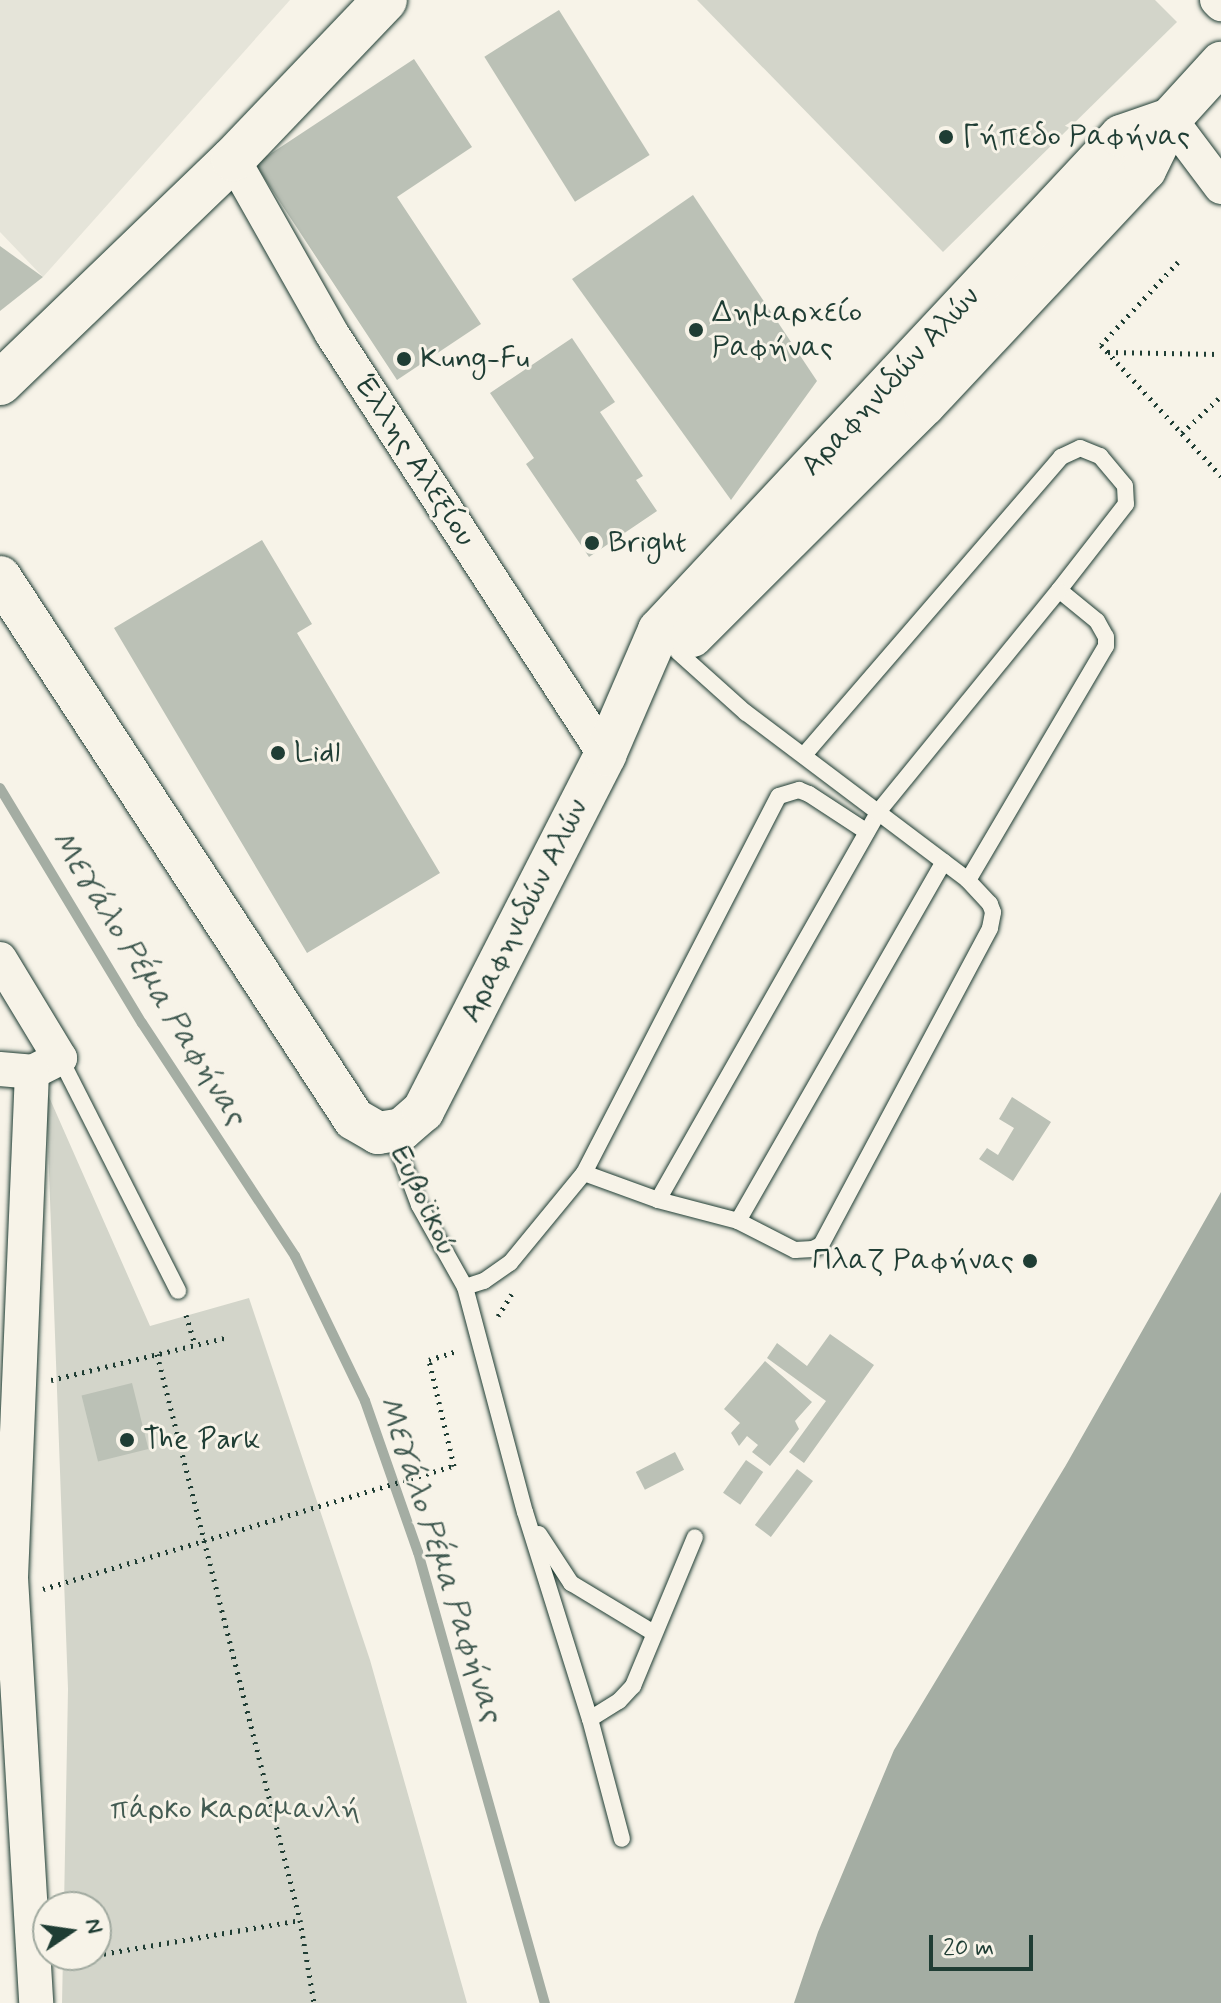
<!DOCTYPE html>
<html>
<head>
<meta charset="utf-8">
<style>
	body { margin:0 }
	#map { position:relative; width:1221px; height:2003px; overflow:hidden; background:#f7f3e8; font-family:Mynerve,sans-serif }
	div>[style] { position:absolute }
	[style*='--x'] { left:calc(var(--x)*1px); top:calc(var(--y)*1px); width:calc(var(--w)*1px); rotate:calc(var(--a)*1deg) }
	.built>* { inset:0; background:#e5e4d9 }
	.green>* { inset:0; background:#d3d5ca }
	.water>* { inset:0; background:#a4ada3 }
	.stream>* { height:10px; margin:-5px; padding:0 5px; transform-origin:5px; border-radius:5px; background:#a4ada3 }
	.building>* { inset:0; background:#bbc1b6; transform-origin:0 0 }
	.path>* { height:5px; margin-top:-2.5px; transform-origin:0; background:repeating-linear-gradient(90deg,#1f3d34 0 2px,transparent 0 8px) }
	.roads { filter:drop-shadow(0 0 2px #1f3d34) drop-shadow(0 0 2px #1f3d34) }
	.service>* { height:16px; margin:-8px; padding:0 8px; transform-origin:8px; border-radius:8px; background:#f7f3e8 }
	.minor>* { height:34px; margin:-17px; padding:0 17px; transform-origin:17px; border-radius:17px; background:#f7f3e8 }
	.tertiary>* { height:42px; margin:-21px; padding:0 21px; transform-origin:21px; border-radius:21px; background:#f7f3e8 }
	.secondary>* { height:44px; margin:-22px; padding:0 22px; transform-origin:22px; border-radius:22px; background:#f7f3e8 }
	.dots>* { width:22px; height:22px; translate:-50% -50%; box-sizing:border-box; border:4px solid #f7f3e8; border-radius:50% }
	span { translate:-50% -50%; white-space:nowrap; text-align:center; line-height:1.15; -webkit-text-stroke:6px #f7f3e8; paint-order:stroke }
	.poi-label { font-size:30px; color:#1f3d34 }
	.left { translate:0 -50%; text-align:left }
	.right { translate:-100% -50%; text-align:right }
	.street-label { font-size:30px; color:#1f3d34 }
	.park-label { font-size:30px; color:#435b52 }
	.water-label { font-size:32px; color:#405950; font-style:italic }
	.north { position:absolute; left:32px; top:1891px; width:80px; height:80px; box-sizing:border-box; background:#f7f3e8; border:2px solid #a1aaa0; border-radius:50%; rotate:77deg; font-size:22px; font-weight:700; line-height:32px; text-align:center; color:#1f3d34 }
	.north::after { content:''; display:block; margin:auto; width:28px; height:36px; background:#1f3d34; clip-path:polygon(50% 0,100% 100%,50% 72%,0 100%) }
	.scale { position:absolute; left:929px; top:1935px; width:104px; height:36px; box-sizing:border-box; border:4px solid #1f3d34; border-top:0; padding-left:10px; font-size:24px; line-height:28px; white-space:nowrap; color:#1f3d34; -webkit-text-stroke:6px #f7f3e8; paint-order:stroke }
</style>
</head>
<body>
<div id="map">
	<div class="built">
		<div style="clip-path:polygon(0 0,290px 0,43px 277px,0 232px)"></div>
	</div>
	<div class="green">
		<div style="clip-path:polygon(697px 0,1155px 0,1177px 22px,943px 252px)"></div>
		<div style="clip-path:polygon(46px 1090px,150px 1326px,249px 1298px,370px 1660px,467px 2003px,62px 2003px,63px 1955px,96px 1955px,96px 1907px,64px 1907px,68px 1689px)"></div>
	</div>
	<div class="water">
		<div style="clip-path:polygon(1221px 1192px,1221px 2003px,794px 2003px,818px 1932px,894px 1750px,1066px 1465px)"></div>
	</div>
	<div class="stream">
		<div style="--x:0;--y:788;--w:275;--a:58.9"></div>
		<div style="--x:142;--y:1023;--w:279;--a:56.7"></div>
		<div style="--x:295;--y:1256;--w:161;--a:64.2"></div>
		<div style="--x:365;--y:1401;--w:160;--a:70.7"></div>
		<div style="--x:418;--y:1552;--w:469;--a:74.3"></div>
	</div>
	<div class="building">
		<div style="left:559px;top:10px;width:171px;height:88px;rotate:58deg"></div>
		<div style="clip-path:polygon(414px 59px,472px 147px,397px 197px,481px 324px,397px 380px,255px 164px)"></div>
		<div style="clip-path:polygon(693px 195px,817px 381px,731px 500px,572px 279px)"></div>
		<div style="clip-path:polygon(0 246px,43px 277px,0 311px)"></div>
		<div style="clip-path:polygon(572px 338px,615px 402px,600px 412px,643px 476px,636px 480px,657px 511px,589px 557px,526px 464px,534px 458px,490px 393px)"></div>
		<div style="clip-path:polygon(262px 540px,312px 624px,297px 633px,440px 873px,307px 953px,114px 628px)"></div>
		<div style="clip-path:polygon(1012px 1097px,1051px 1122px,1013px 1181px,979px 1159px,987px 1148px,998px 1155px,1014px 1128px,999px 1119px)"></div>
		<div style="clip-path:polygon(830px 1334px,874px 1365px,804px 1463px,789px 1452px,826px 1401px,767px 1358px,777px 1343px,807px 1366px)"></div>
		<div style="clip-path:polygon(765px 1361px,812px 1402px,795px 1421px,799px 1429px,770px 1466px,752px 1452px,758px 1445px,747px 1436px,739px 1446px,731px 1433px,740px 1423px,724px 1409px)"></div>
		<div style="left:132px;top:1383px;width:68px;height:52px;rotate:76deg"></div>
		<div style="left:675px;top:1452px;width:20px;height:44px;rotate:63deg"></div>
		<div style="left:746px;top:1460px;width:21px;height:40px;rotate:35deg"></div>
		<div style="left:797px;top:1469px;width:20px;height:70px;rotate:37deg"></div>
	</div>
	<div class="path">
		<div style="--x:1178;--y:262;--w:113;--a:132.9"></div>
		<div style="--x:1101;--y:345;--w:178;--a:47.5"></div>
		<div style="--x:1108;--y:352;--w:111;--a:1"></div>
		<div style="--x:1182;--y:433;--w:51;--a:-43.4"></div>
		<div style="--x:186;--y:1315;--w:31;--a:73"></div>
		<div style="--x:498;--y:1316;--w:26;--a:-58"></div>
		<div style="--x:157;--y:1354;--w:584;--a:75.82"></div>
		<div style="--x:300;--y:1920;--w:84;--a:80.4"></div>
		<div style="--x:51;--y:1380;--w:179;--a:-13.6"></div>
		<div style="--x:43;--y:1589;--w:429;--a:-16.7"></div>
		<div style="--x:454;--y:1466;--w:109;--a:-103.3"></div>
		<div style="--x:429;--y:1360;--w:28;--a:-18"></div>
		<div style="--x:96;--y:1955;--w:207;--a:-9.7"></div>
		<div style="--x:65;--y:1960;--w:30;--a:-9"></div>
	</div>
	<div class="roads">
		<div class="service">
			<div style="--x:804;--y:755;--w:394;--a:-49.2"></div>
			<div style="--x:1061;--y:457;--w:21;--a:-25"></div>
			<div style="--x:1080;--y:448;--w:22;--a:22"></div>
			<div style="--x:1100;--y:456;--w:39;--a:50"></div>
			<div style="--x:1125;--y:486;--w:18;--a:87"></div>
			<div style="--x:1126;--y:504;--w:109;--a:127.9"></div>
			<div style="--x:1059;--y:590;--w:49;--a:39.2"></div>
			<div style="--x:1097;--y:621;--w:18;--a:61"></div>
			<div style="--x:1106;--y:637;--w:9;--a:90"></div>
			<div style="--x:1106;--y:646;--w:272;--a:120.5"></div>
			<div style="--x:60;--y:1058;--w:261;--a:63.1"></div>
			<div style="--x:392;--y:1133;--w:77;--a:69.4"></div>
			<div style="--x:419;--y:1205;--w:94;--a:60.7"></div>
			<div style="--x:465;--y:1287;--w:233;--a:75.1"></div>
			<div style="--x:525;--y:1512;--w:217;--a:72.6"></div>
			<div style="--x:590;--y:1719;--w:124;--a:75.1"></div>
			<div style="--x:584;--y:1173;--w:424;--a:-62.7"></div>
			<div style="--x:779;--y:796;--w:21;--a:-17"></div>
			<div style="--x:799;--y:790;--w:11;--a:22"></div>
			<div style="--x:809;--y:794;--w:69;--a:33.2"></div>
			<div style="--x:658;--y:1200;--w:446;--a:-60.4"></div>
			<div style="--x:878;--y:812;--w:286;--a:-50.8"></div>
			<div style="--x:738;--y:1221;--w:414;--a:-60.2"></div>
			<div style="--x:465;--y:1287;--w:20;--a:-18"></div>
			<div style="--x:484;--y:1281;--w:32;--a:-35"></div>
			<div style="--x:510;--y:1263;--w:117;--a:-50.6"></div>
			<div style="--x:584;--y:1173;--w:79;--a:20"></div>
			<div style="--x:658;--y:1200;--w:83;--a:14.7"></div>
			<div style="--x:738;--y:1221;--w:64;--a:27"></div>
			<div style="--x:795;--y:1250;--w:18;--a:-3"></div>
			<div style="--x:813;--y:1249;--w:9;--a:-27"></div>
			<div style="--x:821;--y:1245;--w:359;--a:-61.9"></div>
			<div style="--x:990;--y:928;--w:16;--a:-79"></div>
			<div style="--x:993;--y:912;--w:9;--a:-111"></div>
			<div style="--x:990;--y:904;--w:33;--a:-133"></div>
			<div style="--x:968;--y:880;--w:278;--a:-143"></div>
			<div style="--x:746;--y:713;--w:91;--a:-138.1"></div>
			<div style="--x:539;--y:1534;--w:59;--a:56.9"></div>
			<div style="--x:571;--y:1583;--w:97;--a:31.1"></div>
			<div style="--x:590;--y:1719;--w:34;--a:-32"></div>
			<div style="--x:619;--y:1701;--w:21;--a:-47"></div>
			<div style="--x:633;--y:1686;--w:161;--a:-67.4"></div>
		</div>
		<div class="minor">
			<div style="--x:1217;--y:0;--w:6;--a:45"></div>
			<div style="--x:1170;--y:119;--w:85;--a:53.1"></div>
			<div style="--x:233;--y:159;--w:201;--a:60.5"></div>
			<div style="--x:332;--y:334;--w:502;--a:57.04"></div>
			<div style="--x:0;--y:959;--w:116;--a:58.8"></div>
			<div style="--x:60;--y:1058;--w:31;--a:153"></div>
			<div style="--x:32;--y:1072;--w:506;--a:92.38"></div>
			<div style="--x:11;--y:1578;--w:426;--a:86.6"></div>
			<div style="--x:0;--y:1069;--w:32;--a:5"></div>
		</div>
		<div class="tertiary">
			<div style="--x:0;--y:577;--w:647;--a:56.85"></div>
			<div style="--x:354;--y:1119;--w:28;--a:30"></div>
			<div style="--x:378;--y:1133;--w:24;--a:-9"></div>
			<div style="--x:402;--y:1129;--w:28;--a:-41"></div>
			<div style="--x:423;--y:1111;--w:400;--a:-62.9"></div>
			<div style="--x:605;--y:755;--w:136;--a:-66.6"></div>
			<div style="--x:659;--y:630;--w:676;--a:-46.92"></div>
			<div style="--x:1121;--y:136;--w:52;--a:-19.1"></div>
			<div style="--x:692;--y:636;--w:329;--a:-44.9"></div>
			<div style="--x:925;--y:404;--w:321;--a:-46.8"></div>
			<div style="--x:1145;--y:170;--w:57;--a:-63.9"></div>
			<div style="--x:1170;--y:119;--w:76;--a:-47.7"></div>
		</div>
		<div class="secondary">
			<div style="--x:0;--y:383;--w:323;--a:-43.9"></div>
			<div style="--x:233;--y:159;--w:220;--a:-46.3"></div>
		</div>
	</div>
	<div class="dots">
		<div style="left:946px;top:137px;background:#1f3d34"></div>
		<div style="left:696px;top:330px;background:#1f3d34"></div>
		<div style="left:404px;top:359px;background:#1f3d34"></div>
		<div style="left:592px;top:543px;background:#1f3d34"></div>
		<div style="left:278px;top:753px;background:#1f3d34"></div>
		<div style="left:1030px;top:1261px;background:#1f3d34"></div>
		<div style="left:127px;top:1440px;background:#1f3d34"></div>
	</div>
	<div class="poi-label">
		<span class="left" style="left:962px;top:137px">Γήπεδο Ραφήνας</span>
		<span class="left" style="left:712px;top:330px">Δημαρχείο<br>Ραφήνας</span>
		<span class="left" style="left:420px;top:359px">Kung-Fu</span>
		<span class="left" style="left:608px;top:543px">Bright</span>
		<span class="left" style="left:294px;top:753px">Lidl</span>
		<span class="right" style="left:1014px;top:1261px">Πλαζ Ραφήνας</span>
		<span class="left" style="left:143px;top:1440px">The Park</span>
	</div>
	<div class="street-label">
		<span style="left:891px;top:382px;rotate:-47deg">Αραφηνιδών Αλών</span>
		<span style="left:414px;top:461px;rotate:57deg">Έλλης Αλεξίου</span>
		<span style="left:525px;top:911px;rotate:-63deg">Αραφηνιδών Αλών</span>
		<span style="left:423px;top:1201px;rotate:65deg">Ευβοϊκού</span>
	</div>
	<div class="park-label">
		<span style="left:235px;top:1810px">πάρκο Καραμανλή</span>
	</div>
	<div class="water-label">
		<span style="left:148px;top:978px;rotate:58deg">Μεγάλο Ρέμα Ραφήνας</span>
		<span style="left:440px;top:1559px;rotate:72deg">Μεγάλο Ρέμα Ραφήνας</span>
	</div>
	<div class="north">N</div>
	<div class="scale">20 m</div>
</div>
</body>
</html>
